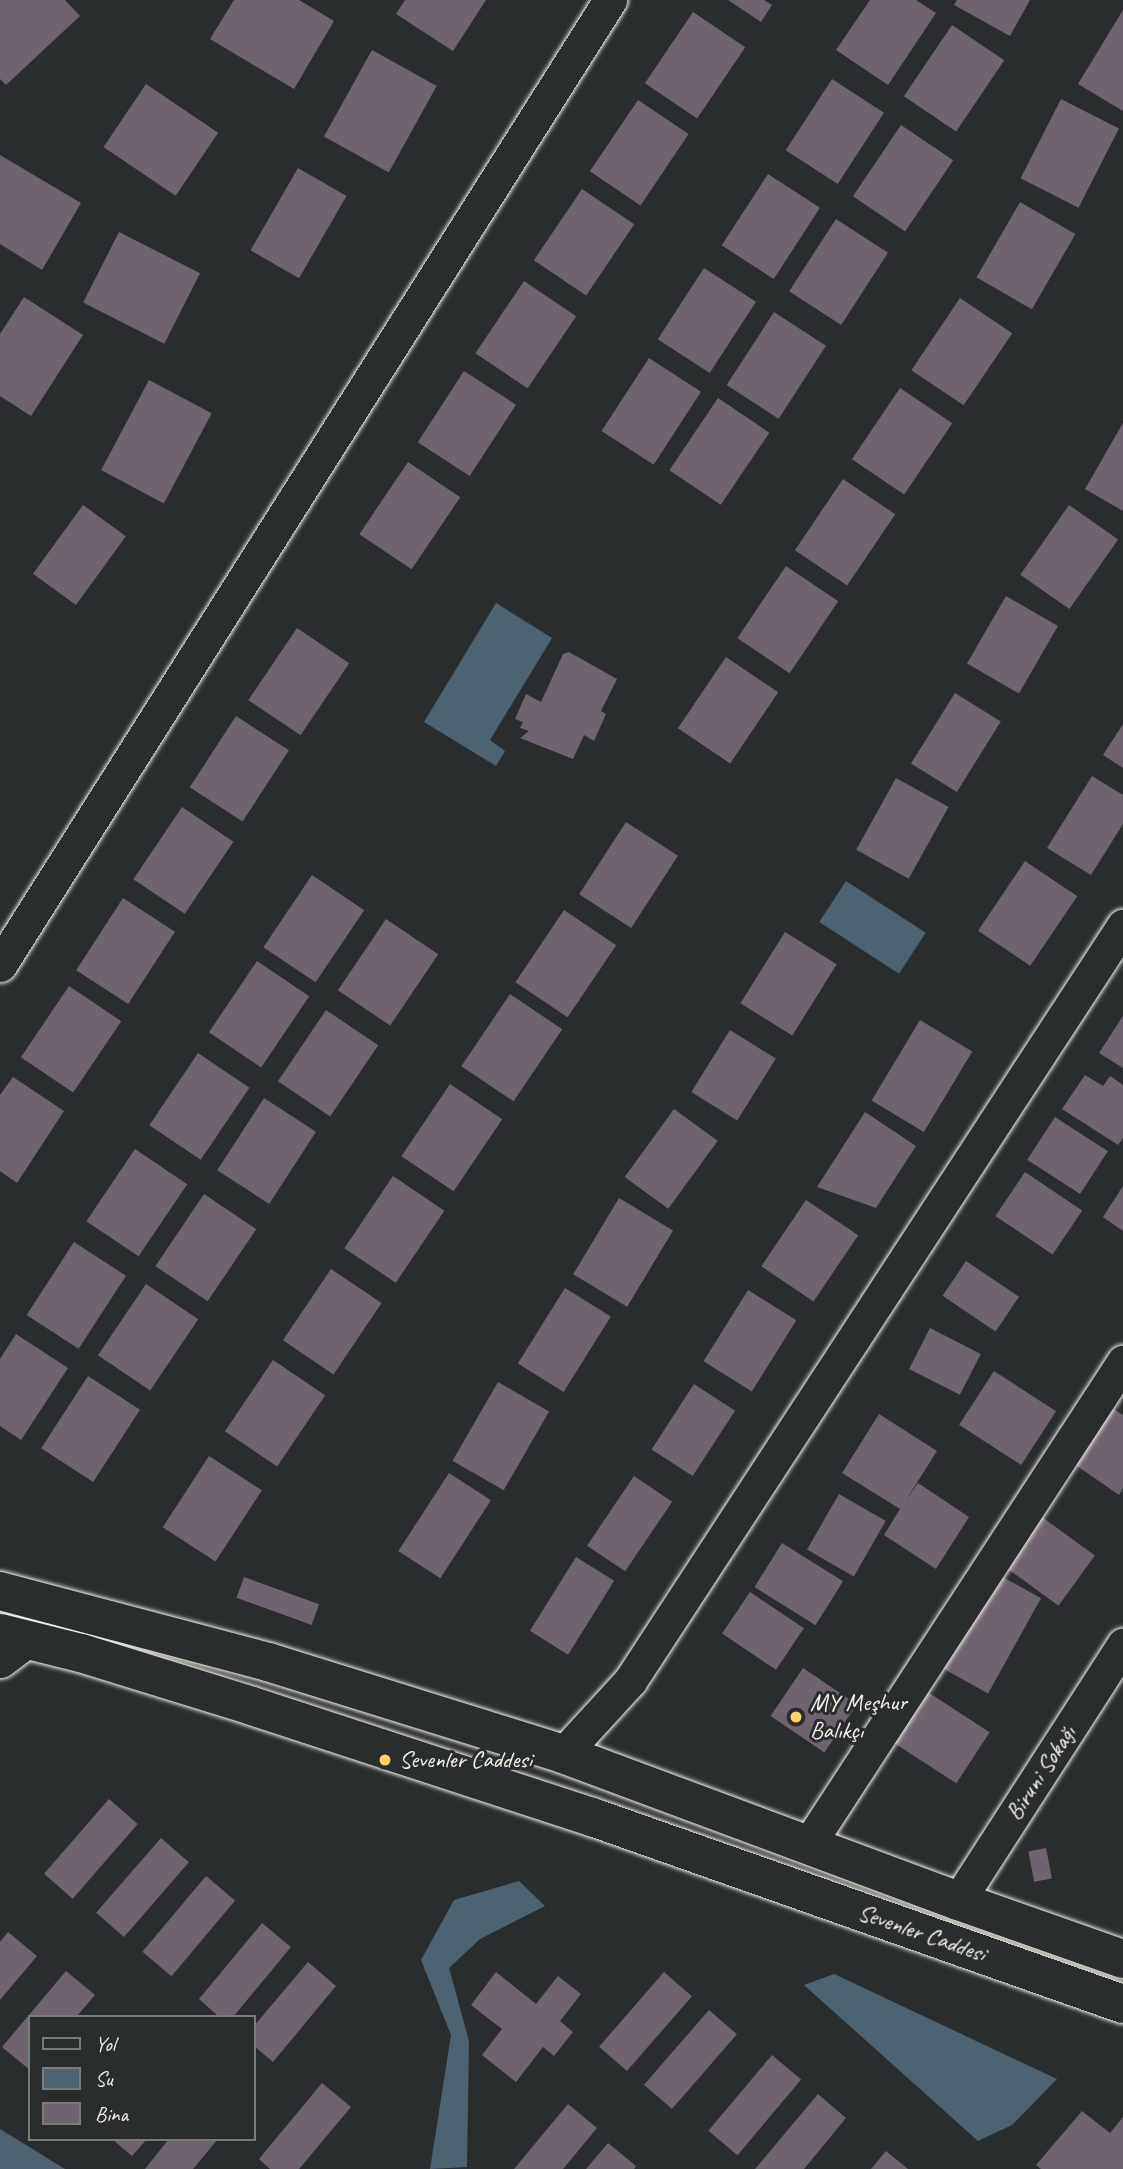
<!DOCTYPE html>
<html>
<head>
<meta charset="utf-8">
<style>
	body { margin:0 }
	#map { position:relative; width:1123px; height:2169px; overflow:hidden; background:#2a2d2e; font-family:Caveat,sans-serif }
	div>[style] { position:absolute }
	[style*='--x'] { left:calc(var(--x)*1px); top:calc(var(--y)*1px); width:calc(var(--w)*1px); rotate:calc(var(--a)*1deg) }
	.water>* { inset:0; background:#4e6372; transform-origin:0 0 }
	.building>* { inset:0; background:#706370; transform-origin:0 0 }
	.roads { filter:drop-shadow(0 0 2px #f4f1e8) drop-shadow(0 0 2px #f4f1e8) }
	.minor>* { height:33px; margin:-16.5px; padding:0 16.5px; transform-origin:16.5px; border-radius:16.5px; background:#2a2d2e }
	.tertiary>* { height:38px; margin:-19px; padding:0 19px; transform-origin:19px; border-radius:19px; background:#2a2d2e }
	.secondary>* { height:38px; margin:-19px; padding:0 19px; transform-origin:19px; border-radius:19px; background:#2a2d2e }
	.dots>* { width:19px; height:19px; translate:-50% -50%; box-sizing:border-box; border:4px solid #2a2d2e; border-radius:50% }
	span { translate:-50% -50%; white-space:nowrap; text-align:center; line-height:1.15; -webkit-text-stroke:6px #2a2d2e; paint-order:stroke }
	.poi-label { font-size:24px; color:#f4f1e8 }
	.left { translate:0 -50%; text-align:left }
	.street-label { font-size:24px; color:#f4f1e8 }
	.legend { position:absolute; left:28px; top:2015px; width:228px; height:126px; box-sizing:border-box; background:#2a2d2e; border:2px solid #7b7b78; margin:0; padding:9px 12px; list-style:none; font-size:21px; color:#f4f1e8 }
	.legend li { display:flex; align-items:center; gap:14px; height:35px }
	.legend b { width:35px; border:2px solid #7b7b78 }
</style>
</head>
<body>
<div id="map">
	<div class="water">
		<div style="clip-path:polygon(496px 603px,552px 638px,490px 740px,505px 751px,496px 766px,424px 722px)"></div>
		<div style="left:846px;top:881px;width:95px;height:49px;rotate:33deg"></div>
		<div style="clip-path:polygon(519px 1881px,545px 1906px,480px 1939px,449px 1968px,469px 2041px,467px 2167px,430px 2169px,451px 2035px,421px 1960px,454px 1900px)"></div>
		<div style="clip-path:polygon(834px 1974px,1057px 2079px,1012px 2125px,978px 2141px,804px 1985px)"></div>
		<div style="clip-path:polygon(0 2129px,65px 2169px,0 2169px)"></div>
	</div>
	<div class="building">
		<div style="clip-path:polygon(0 0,65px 0,80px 16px,6px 85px,0 79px)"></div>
		<div style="clip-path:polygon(234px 0,299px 0,334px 21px,294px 89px,210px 39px)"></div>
		<div style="clip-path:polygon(405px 0,486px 0,453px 51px,396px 14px)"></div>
		<div style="clip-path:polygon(728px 0,764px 0,772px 5px,761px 22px)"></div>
		<div style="clip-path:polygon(870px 0,916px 0,936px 13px,888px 85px,836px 50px)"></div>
		<div style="clip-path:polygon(957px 0,1030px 0,1010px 36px,954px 5px)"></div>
		<div style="clip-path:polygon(1123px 10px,1123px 111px,1078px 84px)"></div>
		<div style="left:693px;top:12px;width:63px;height:86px;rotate:34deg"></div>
		<div style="left:952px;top:25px;width:63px;height:86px;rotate:34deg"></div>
		<div style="left:372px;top:50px;width:74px;height:99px;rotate:29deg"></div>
		<div style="left:832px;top:79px;width:62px;height:85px;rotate:33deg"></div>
		<div style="left:146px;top:84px;width:87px;height:76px;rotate:34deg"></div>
		<div style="left:1061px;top:99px;width:65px;height:89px;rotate:27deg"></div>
		<div style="left:638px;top:100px;width:61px;height:86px;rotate:34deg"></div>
		<div style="left:901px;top:125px;width:63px;height:86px;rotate:34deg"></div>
		<div style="clip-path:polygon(0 155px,81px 203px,42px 270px,0 244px)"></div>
		<div style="left:298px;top:168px;width:56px;height:95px;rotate:30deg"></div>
		<div style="left:768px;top:174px;width:62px;height:85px;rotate:33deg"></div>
		<div style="left:582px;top:189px;width:63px;height:86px;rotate:34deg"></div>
		<div style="left:1020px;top:202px;width:64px;height:87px;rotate:30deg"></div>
		<div style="left:836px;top:219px;width:62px;height:86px;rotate:33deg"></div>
		<div style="left:119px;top:232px;width:91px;height:79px;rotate:27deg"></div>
		<div style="left:704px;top:268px;width:62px;height:85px;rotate:33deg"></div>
		<div style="left:524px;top:281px;width:63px;height:87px;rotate:34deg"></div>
		<div style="clip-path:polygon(24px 297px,83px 335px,31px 416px,0 396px,0 334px)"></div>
		<div style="left:960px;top:298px;width:63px;height:87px;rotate:34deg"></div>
		<div style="left:774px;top:312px;width:62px;height:87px;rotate:33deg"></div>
		<div style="left:649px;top:358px;width:62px;height:87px;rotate:33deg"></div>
		<div style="left:464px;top:371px;width:62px;height:85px;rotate:33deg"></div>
		<div style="left:149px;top:380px;width:71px;height:102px;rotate:28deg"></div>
		<div style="left:900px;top:388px;width:63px;height:86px;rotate:34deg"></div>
		<div style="left:718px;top:398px;width:62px;height:87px;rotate:34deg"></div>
		<div style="clip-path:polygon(1123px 423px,1123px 511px,1085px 489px)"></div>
		<div style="left:408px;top:462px;width:63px;height:87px;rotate:34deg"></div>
		<div style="left:843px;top:479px;width:63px;height:86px;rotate:34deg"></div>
		<div style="left:83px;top:505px;width:53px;height:85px;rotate:36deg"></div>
		<div style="left:1069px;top:505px;width:60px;height:85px;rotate:35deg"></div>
		<div style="left:786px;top:566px;width:63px;height:87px;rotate:34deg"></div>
		<div style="left:1006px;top:596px;width:60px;height:78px;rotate:30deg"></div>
		<div style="left:297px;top:628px;width:63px;height:87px;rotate:34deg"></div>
		<div style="clip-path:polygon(569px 652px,617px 679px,601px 711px,606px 714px,594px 741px,584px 735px,573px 759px,520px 738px,529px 731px,520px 728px,523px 722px,515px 719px,526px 694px,541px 702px,563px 654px)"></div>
		<div style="left:726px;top:657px;width:63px;height:86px;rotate:34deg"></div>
		<div style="left:955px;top:693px;width:54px;height:83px;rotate:32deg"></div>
		<div style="left:236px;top:716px;width:63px;height:85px;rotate:33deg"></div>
		<div style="clip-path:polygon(1123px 724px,1123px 768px,1103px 755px)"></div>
		<div style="clip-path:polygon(1092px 776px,1123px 795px,1123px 824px,1091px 875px,1047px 848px)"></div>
		<div style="left:896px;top:778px;width:60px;height:82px;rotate:29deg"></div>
		<div style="left:182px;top:807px;width:62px;height:87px;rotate:34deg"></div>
		<div style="left:626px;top:822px;width:62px;height:86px;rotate:33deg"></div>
		<div style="left:1025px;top:861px;width:63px;height:84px;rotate:34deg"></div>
		<div style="left:312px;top:875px;width:63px;height:87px;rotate:34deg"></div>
		<div style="left:123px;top:898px;width:62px;height:86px;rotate:33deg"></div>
		<div style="left:564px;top:910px;width:63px;height:87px;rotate:34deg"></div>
		<div style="left:386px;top:919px;width:63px;height:86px;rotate:34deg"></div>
		<div style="left:785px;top:932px;width:61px;height:84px;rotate:32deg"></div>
		<div style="left:257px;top:961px;width:63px;height:86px;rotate:34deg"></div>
		<div style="left:69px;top:986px;width:63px;height:86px;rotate:34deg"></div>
		<div style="left:510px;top:994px;width:63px;height:87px;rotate:34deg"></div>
		<div style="left:326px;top:1010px;width:63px;height:86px;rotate:34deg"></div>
		<div style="clip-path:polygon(1123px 1016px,1123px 1068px,1099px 1053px)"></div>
		<div style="left:920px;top:1020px;width:61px;height:94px;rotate:31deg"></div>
		<div style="left:730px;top:1030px;width:54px;height:73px;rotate:32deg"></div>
		<div style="left:198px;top:1053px;width:62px;height:87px;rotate:34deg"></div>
		<div style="clip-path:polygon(1085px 1075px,1103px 1086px,1110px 1076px,1123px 1085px,1123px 1138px,1118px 1145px,1062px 1109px)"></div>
		<div style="clip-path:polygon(13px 1077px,64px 1111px,17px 1183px,0 1171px,0 1095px)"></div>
		<div style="left:450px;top:1084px;width:63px;height:87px;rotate:34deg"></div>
		<div style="left:264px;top:1098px;width:62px;height:86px;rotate:33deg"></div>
		<div style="left:674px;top:1109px;width:54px;height:84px;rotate:36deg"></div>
		<div style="clip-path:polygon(865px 1112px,916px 1146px,876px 1208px,817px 1187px)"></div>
		<div style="left:1055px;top:1117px;width:63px;height:51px;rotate:33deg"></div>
		<div style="left:135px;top:1149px;width:63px;height:87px;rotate:34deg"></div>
		<div style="left:1025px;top:1172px;width:69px;height:53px;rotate:34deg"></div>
		<div style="left:393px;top:1176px;width:62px;height:87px;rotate:34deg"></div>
		<div style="clip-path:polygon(1123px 1186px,1123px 1231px,1103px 1217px)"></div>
		<div style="left:204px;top:1194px;width:63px;height:87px;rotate:34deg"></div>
		<div style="left:619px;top:1198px;width:63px;height:89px;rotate:31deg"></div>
		<div style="left:806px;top:1200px;width:63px;height:80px;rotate:34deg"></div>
		<div style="left:74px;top:1242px;width:62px;height:87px;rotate:33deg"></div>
		<div style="left:966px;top:1261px;width:64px;height:42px;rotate:34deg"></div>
		<div style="left:331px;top:1269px;width:61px;height:86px;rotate:34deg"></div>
		<div style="left:146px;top:1284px;width:63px;height:86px;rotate:34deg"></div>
		<div style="left:565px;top:1288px;width:54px;height:89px;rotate:32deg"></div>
		<div style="left:748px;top:1290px;width:57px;height:84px;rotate:32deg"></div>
		<div style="left:930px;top:1328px;width:57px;height:46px;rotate:27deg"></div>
		<div style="clip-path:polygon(16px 1334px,68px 1368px,21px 1440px,0 1426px,0 1359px)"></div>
		<div style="left:273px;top:1360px;width:63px;height:86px;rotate:34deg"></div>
		<div style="left:994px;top:1371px;width:74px;height:64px;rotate:33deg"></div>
		<div style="left:88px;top:1376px;width:62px;height:86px;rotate:33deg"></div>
		<div style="left:498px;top:1382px;width:59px;height:91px;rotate:30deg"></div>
		<div style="left:694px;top:1384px;width:49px;height:78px;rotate:33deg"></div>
		<div style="clip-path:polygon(1102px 1402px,1123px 1415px,1123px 1488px,1119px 1495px,1064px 1457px)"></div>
		<div style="clip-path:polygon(879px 1414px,937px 1451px,906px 1500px,918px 1483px,969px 1517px,936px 1569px,884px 1535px,900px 1509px,842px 1473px)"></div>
		<div style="left:209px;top:1456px;width:63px;height:85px;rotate:33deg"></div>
		<div style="left:449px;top:1473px;width:50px;height:93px;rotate:33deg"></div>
		<div style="left:634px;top:1476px;width:46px;height:84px;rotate:34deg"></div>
		<div style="left:839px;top:1494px;width:54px;height:64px;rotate:30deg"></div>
		<div style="left:1035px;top:1512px;width:74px;height:62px;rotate:36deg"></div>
		<div style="left:782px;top:1543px;width:72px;height:52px;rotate:32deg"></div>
		<div style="left:576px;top:1557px;width:45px;height:87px;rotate:32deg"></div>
		<div style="left:992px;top:1571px;width:56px;height:109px;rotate:29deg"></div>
		<div style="left:244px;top:1577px;width:80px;height:22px;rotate:20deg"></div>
		<div style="left:750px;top:1592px;width:65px;height:50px;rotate:34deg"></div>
		<div style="left:803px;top:1668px;width:65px;height:58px;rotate:34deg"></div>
		<div style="left:920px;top:1687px;width:83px;height:61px;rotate:33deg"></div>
		<div style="left:109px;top:1799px;width:38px;height:99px;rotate:41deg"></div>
		<div style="left:161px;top:1838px;width:37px;height:99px;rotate:41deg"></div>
		<div style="left:1046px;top:1848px;width:31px;height:18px;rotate:79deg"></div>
		<div style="left:206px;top:1876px;width:38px;height:99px;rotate:40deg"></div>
		<div style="clip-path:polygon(262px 1923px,291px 1947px,233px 2017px,219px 2017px,199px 1999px)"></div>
		<div style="clip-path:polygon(8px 1932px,37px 1956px,0 2000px,0 1942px)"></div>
		<div style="clip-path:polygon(308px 1962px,336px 1986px,273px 2062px,254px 2046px,254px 2026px)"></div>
		<div style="clip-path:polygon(66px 1971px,95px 1995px,76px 2017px,30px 2017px,30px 2070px,2px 2047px)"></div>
		<div style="clip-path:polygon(496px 1972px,536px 2004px,558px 1976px,581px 1994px,560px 2021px,573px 2032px,554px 2056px,543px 2047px,516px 2082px,482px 2055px,502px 2029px,471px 2005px)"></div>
		<div style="left:664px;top:1972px;width:37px;height:99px;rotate:41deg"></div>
		<div style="left:709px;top:2010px;width:37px;height:99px;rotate:41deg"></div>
		<div style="left:772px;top:2055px;width:38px;height:99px;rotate:40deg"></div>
		<div style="clip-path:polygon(322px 2083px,351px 2107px,299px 2169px,270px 2169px,259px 2159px)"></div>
		<div style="clip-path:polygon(818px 2094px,846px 2118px,804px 2169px,755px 2169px)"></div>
		<div style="clip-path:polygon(568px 2104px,597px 2128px,563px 2169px,514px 2169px)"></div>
		<div style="clip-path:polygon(1082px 2111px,1110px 2133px,1123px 2117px,1123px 2169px,1041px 2169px,1036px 2165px)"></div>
		<div style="clip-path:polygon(112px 2139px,147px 2139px,132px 2156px)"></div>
		<div style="clip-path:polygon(169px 2139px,218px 2139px,193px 2169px,145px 2169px)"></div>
		<div style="clip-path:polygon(608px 2143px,636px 2166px,634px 2169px,586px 2169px)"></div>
		<div style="clip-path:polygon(886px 2151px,908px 2169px,871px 2169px)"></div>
	</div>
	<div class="roads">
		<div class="minor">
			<div style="--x:0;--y:965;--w:1142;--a:-57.7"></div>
			<div style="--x:563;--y:1754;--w:99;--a:-47.5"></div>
			<div style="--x:630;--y:1681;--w:902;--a:-56.86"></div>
			<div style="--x:808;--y:1845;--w:577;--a:-56.89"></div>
			<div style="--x:958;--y:1901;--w:305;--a:-57.2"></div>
		</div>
		<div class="tertiary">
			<div style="--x:0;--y:1659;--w:31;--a:-37"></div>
		</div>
		<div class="secondary">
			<div style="--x:0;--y:1591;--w:277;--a:14.8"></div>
			<div style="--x:268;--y:1662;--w:309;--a:17.3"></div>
			<div style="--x:563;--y:1754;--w:421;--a:20.4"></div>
			<div style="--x:958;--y:1901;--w:175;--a:19.4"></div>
			<div style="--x:0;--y:1633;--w:83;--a:13.9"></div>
			<div style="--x:81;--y:1653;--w:179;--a:17.2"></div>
			<div style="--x:252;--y:1706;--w:358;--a:18.1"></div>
			<div style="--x:592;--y:1817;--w:563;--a:19.4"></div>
		</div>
	</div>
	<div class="dots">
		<div style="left:796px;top:1717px;background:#ffd166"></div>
		<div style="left:385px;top:1760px;background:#ffd166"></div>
	</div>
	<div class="poi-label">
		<span class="left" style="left:810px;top:1717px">MY Meşhur<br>Balıkçı</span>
		<span class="left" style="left:399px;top:1760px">Sevenler Caddesi</span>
	</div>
	<div class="street-label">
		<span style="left:1041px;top:1773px;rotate:-57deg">Biruni Sokağı</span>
		<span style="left:922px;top:1933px;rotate:19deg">Sevenler Caddesi</span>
	</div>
	<ul class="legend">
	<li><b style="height:9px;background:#2a2d2e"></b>Yol</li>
	<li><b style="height:19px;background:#4e6372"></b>Su</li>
	<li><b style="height:19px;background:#706370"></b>Bina</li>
	</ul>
</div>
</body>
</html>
